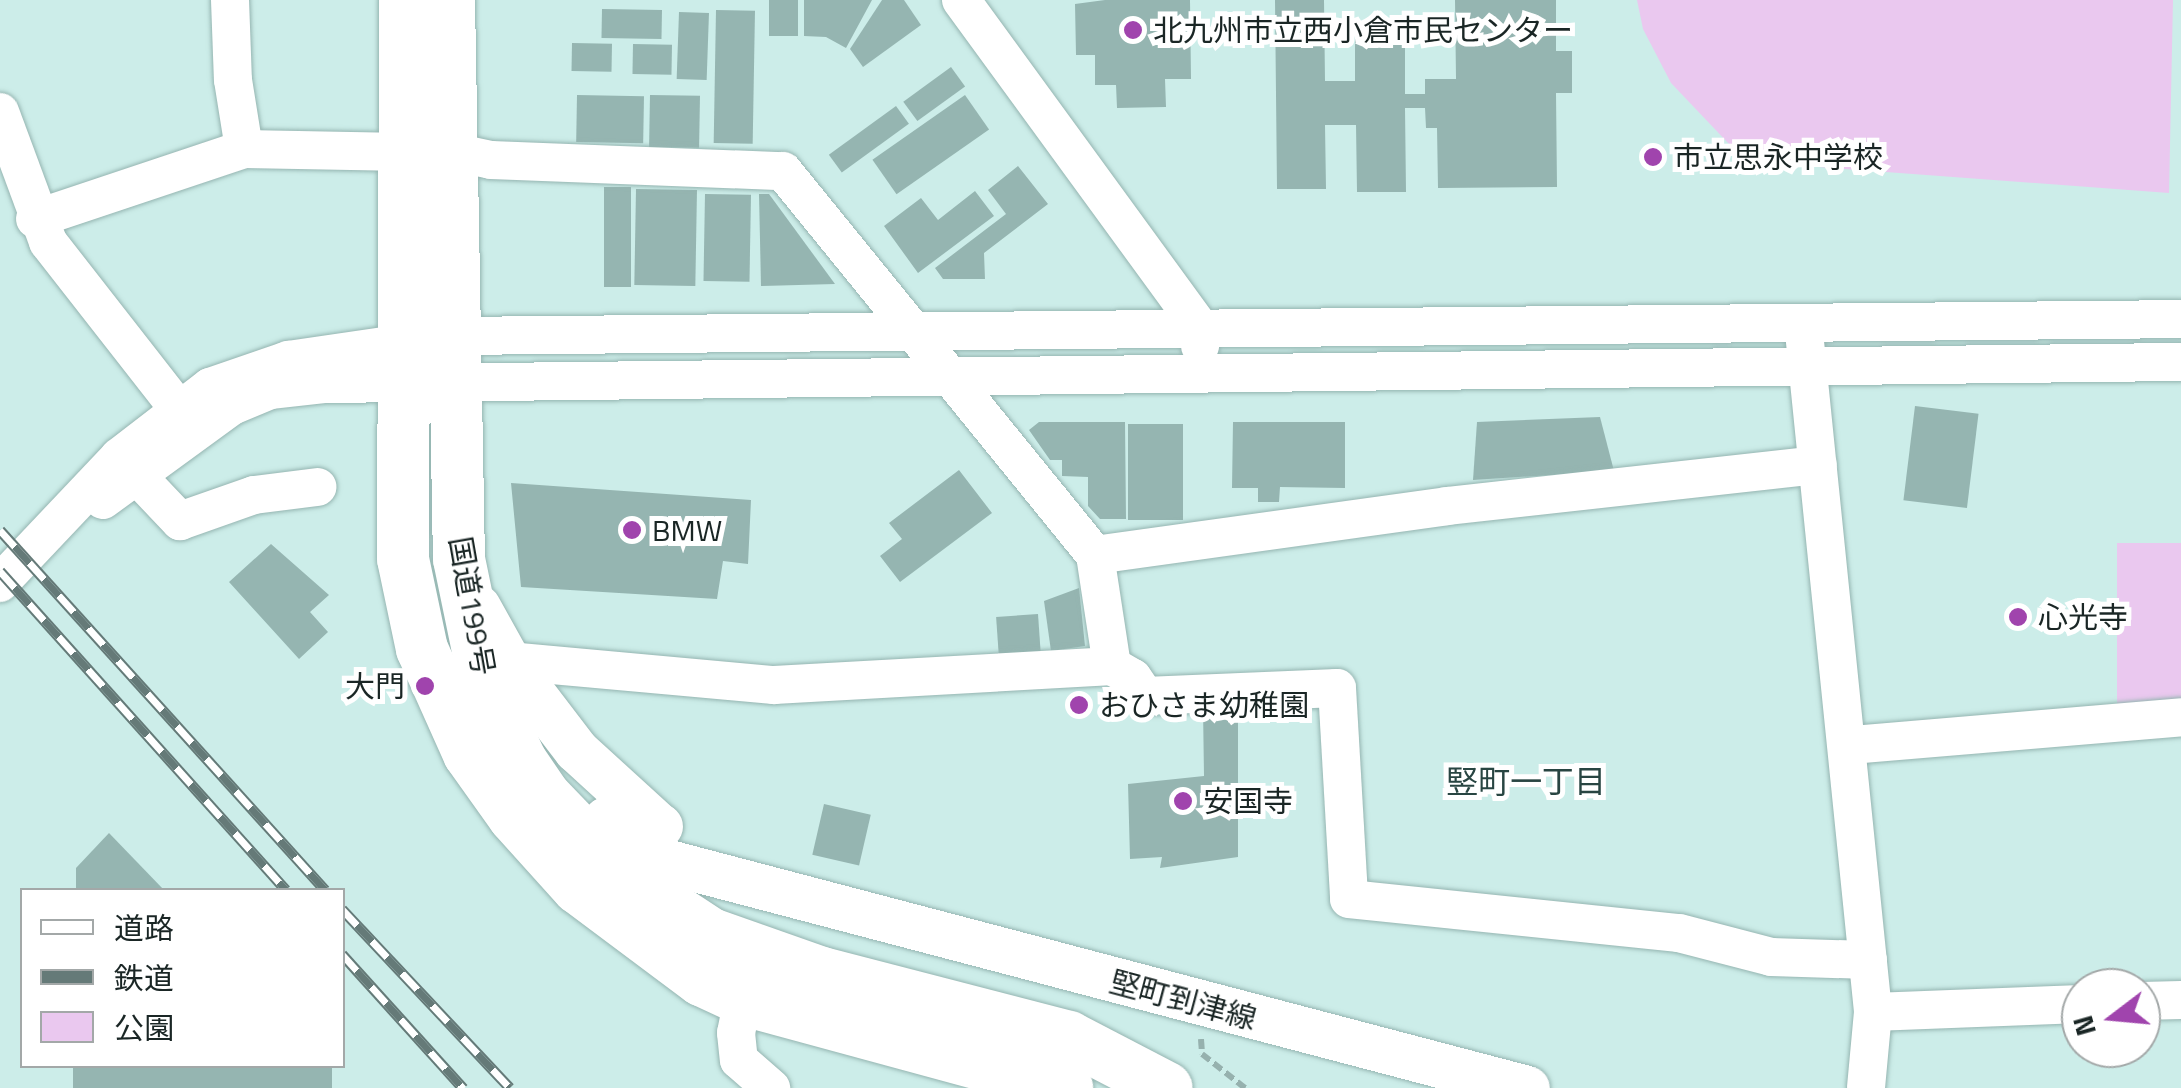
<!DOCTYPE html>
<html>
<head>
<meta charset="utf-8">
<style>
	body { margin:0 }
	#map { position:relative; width:2181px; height:1088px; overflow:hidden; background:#ccede9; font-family:"Titillium Web","Noto Sans JP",sans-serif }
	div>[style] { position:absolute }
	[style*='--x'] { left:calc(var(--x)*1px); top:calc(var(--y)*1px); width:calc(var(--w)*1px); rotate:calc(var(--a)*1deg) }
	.green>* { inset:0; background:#eac8ef; transform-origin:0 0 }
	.building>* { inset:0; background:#95b5b1; transform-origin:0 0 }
	.path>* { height:6px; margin-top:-3px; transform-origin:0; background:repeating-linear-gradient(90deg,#96b1ae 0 10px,transparent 0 15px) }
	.roads { filter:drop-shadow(0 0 2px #95b5b1) drop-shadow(0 0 2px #95b5b1) }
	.minor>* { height:38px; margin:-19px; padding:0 19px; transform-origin:19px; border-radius:19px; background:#fff }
	.major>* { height:45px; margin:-22.5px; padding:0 22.5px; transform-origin:22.5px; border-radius:22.5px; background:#fff }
	.highway>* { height:52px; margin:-26px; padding:0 26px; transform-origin:26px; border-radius:26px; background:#fff }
	.rail>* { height:11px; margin-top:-5.5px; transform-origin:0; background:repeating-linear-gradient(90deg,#fff 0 22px,#657a78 0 44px); box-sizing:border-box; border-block:2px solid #657a78 }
	.dots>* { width:28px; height:28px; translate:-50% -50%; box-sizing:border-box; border:5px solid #fff; border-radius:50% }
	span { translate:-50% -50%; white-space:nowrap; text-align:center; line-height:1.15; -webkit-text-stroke:10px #fff; paint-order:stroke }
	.poi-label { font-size:30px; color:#1a2625 }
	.left { translate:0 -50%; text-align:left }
	.right { translate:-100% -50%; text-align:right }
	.street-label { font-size:30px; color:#1a2625 }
	.neighbourhood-label { font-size:32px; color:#284542 }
	.legend { position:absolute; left:20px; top:888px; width:325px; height:180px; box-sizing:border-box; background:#fff; border:2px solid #a3a8a8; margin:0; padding:12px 18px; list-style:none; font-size:30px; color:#1a2625 }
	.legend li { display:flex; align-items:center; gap:20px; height:50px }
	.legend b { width:50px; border:2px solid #a3a8a8 }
	.north { position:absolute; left:2061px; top:968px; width:100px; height:100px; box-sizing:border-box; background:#fff; border:2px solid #a3a8a8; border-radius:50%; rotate:254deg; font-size:28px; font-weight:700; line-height:40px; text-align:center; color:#1a2625 }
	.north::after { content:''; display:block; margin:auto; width:35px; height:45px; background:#a044ad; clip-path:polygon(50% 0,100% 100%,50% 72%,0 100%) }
</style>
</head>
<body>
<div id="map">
	<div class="green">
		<div style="clip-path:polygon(1637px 0,2173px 0,2169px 193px,1764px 163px,1730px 145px,1671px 83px,1643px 29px)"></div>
		<div style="left:2117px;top:543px;width:64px;height:169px"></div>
	</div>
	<div class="building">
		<div style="left:769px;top:0;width:29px;height:36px"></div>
		<div style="clip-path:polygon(804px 0,872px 0,846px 48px,826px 37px,804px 36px)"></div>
		<div style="clip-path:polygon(882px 0,904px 0,921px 25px,863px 67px,850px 49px)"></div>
		<div style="clip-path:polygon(1105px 0,1190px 0,1191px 79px,1165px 79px,1166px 107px,1117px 108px,1116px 85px,1095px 85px,1095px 55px,1076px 55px,1075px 4px)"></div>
		<div style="clip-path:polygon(1275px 0,1324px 0,1325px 81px,1355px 81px,1355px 22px,1405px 22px,1405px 94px,1425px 94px,1425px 79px,1456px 79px,1455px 0,1556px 0,1556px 51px,1572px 51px,1572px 93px,1556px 93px,1557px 187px,1438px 188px,1437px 128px,1426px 128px,1425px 108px,1405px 108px,1406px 192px,1357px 192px,1356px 125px,1325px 125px,1326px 189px,1277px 189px)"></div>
		<div style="left:602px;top:9px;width:60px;height:29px;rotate:1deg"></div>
		<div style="left:716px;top:10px;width:39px;height:133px;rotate:1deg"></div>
		<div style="left:679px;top:12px;width:30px;height:67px;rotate:2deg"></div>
		<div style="left:572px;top:43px;width:40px;height:28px;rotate:1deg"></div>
		<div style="left:633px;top:44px;width:39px;height:30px;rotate:1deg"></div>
		<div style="left:951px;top:67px;width:24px;height:59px;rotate:54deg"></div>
		<div style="left:577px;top:95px;width:67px;height:47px;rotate:1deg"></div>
		<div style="left:650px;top:95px;width:50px;height:52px;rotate:1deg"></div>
		<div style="left:965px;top:95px;width:42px;height:113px;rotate:55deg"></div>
		<div style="left:896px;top:106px;width:22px;height:83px;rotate:54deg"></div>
		<div style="clip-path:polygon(1018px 166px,1048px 204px,984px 253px,985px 279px,943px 279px,935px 268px,1006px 214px,988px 190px)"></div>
		<div style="left:604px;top:187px;width:27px;height:100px"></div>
		<div style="left:636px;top:189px;width:61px;height:96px;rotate:1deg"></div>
		<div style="clip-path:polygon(975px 191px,994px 216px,918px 273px,884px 226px,921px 198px,938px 220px)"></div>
		<div style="left:705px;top:194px;width:46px;height:87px;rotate:1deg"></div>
		<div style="clip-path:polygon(759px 194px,769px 194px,835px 284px,761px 286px)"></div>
		<div style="left:1915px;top:406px;width:64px;height:95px;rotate:7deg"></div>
		<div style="clip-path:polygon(1600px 417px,1614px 471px,1473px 480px,1477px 422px)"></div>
		<div style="clip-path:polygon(1039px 422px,1125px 422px,1126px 519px,1100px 519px,1088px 506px,1088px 477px,1062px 476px,1062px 460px,1050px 460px,1029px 430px)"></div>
		<div style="clip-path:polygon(1233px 422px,1345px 422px,1345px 488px,1280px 487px,1279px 502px,1258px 502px,1258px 488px,1232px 488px)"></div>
		<div style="left:1128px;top:424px;width:55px;height:96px"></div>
		<div style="clip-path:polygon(959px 470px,992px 513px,900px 582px,880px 556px,902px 539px,889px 523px)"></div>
		<div style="clip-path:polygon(511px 483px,751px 500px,748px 564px,723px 561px,717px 599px,521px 587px)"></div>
		<div style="clip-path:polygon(271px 544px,329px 595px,310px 612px,328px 632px,299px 659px,229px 582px)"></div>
		<div style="clip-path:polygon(1079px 588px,1085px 646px,1051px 651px,1044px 601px)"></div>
		<div style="left:1038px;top:614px;width:43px;height:42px;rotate:86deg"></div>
		<div style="clip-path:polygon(1238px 704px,1238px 857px,1160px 868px,1162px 857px,1130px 859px,1128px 784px,1204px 776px,1203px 707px)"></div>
		<div style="left:824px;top:804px;width:48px;height:52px;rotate:13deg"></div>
		<div style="clip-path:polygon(109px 833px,164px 890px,76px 890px,76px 868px)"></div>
		<div style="left:73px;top:1066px;width:259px;height:22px"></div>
	</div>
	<div class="path">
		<div style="--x:1201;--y:1039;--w:15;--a:86"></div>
		<div style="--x:1202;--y:1054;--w:55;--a:38.3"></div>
	</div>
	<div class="roads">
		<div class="minor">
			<div style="--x:230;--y:0;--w:80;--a:87.9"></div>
			<div style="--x:233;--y:80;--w:70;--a:80.9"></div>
			<div style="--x:961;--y:0;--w:404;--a:53.9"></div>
			<div style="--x:1199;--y:326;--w:20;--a:87"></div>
			<div style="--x:0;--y:112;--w:139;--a:69.7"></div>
			<div style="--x:48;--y:242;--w:234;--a:52"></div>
			<div style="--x:449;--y:151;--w:43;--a:12.1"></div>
			<div style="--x:491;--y:160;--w:292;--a:2.2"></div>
			<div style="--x:783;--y:171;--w:495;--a:50.9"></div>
			<div style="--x:1095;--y:555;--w:112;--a:81.3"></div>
			<div style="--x:35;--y:219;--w:220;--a:-18.5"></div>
			<div style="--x:244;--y:149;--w:161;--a:1.1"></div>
			<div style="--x:1805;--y:342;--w:673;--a:84.2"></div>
			<div style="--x:1873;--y:1012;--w:76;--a:95.3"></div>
			<div style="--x:121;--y:459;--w:86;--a:46.4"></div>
			<div style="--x:180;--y:521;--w:78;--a:-19.4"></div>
			<div style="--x:254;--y:495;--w:64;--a:-7.2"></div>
			<div style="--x:103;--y:500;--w:160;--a:-36.1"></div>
			<div style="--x:232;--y:406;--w:41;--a:-22.8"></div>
			<div style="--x:270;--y:390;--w:54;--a:-6.3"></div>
			<div style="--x:324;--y:384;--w:1857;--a:-0.68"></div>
			<div style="--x:1095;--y:555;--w:355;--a:-7.9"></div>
			<div style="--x:1447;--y:506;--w:373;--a:-6.3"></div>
			<div style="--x:0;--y:583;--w:173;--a:-46.6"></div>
			<div style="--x:119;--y:457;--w:115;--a:-37.6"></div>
			<div style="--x:210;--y:387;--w:83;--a:-19.1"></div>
			<div style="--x:288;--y:360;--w:166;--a:-8.3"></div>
			<div style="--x:452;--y:336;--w:1729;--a:-0.56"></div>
			<div style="--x:508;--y:661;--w:267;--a:5.2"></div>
			<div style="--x:774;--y:685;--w:339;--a:-3.2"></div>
			<div style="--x:1112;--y:666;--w:24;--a:30"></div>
			<div style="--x:1133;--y:678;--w:22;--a:56"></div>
			<div style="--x:1145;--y:696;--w:192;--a:-2.4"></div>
			<div style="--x:1337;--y:688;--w:211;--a:86.7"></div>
			<div style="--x:1349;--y:899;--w:332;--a:5.9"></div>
			<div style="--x:1679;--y:933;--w:95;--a:14.6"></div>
			<div style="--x:1771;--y:957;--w:97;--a:1.8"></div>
			<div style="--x:1851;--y:745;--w:331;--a:-4.8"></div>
			<div style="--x:747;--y:979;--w:55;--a:101.5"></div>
			<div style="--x:736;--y:1033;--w:27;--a:84"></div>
			<div style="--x:739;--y:1060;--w:43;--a:41.2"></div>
			<div style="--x:2141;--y:1001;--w:40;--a:-1.4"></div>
			<div style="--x:1873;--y:1012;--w:208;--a:-2.2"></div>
		</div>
		<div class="major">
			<div style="--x:478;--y:607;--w:62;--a:60.9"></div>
			<div style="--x:508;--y:661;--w:112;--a:52.6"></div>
			<div style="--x:576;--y:750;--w:111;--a:42.4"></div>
			<div style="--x:660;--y:826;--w:33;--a:-157"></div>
			<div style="--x:630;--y:813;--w:25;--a:166"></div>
			<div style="--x:606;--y:819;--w:30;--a:135"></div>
			<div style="--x:585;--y:840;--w:974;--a:14.75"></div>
		</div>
		<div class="highway">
			<div style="--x:405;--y:0;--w:559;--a:90.2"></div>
			<div style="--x:403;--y:559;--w:92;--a:78.1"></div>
			<div style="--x:422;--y:649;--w:115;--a:65.9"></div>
			<div style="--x:469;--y:754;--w:77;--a:54.5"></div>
			<div style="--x:514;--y:817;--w:96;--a:48"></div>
			<div style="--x:578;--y:888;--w:154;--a:36.8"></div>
			<div style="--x:701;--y:980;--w:47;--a:24.9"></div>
			<div style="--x:744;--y:1000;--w:335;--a:15.2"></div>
			<div style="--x:449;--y:0;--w:559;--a:88.98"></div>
			<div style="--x:459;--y:559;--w:129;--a:78.3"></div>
			<div style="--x:485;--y:685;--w:84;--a:64.7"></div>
			<div style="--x:521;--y:761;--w:42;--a:55.6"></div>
			<div style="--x:545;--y:796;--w:110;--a:46.1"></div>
			<div style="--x:621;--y:875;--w:108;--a:33.2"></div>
			<div style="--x:711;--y:934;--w:118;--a:19.4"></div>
			<div style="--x:822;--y:973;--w:255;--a:14.5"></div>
			<div style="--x:1069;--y:1037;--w:110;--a:27.5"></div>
		</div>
	</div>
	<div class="rail">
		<div style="--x:0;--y:530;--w:485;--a:47.9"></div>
		<div style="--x:0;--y:571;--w:428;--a:48.1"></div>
		<div style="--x:342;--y:909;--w:245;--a:46.8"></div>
		<div style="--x:342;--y:954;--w:181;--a:47.9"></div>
	</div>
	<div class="dots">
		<div style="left:1133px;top:30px;background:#a044ad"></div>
		<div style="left:1653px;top:157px;background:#a044ad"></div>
		<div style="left:632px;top:530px;background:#a044ad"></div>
		<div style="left:2018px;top:617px;background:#a044ad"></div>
		<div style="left:425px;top:686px;background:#a044ad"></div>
		<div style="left:1079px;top:705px;background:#a044ad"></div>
		<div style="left:1183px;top:801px;background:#a044ad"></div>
	</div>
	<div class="poi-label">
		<span class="left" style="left:1153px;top:30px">北九州市立西小倉市民センター</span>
		<span class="left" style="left:1673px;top:157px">市立思永中学校</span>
		<span class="left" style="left:652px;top:530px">BMW</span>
		<span class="left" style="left:2038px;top:617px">心光寺</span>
		<span class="right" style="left:405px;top:686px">大門</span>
		<span class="left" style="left:1099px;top:705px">おひさま幼稚園</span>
		<span class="left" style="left:1203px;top:801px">安国寺</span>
	</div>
	<div class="street-label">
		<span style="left:472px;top:606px;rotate:80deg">国道199号</span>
		<span style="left:1183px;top:1000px;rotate:15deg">堅町到津線</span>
	</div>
	<div class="neighbourhood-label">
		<span style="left:1526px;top:781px">竪町一丁目</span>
	</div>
	<ul class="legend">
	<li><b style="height:12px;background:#fff"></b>道路</li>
	<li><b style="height:12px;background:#657a78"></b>鉄道</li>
	<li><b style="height:28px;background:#eac8ef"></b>公園</li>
	</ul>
	<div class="north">N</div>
</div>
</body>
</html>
